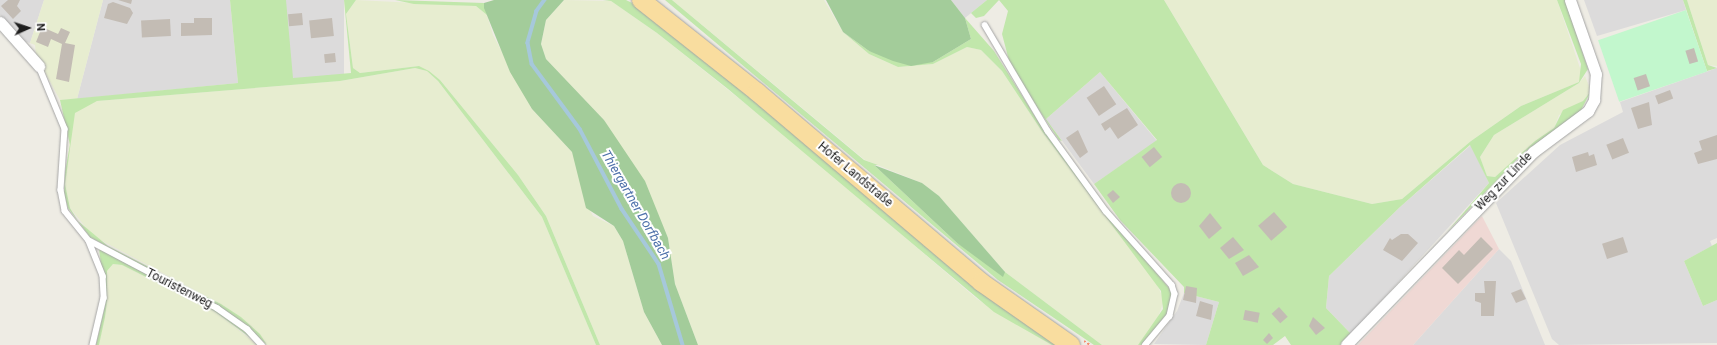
<!DOCTYPE html>
<html>
<head>
<meta charset="utf-8">
<style>
	body { margin:0 }
	#map { position:relative; width:1717px; height:345px; overflow:hidden; background:#eeece4; font-family:Roboto,sans-serif }
	div>[style] { position:absolute }
	[style*='--x'] { left:calc(var(--x)*1px); top:calc(var(--y)*1px); width:calc(var(--w)*1px); rotate:calc(var(--a)*1deg) }
	.residential>* { inset:0; background:#dcdbdb; transform-origin:0 0 }
	.commercial>* { inset:0; background:#efd8d4 }
	.farmland>* { inset:0; background:#e7edd0 }
	.grass>* { inset:0; background:#c1e7ab }
	.forest>* { inset:0; background:#a3cc9a }
	.park>* { inset:0; background:#c2f7cd; transform-origin:0 0 }
	.stream>* { height:3.5px; margin:-1.75px; padding:0 1.75px; transform-origin:1.75px; border-radius:1.75px; background:#a6c8db }
	.building>* { inset:0; background:#c3bcb4; transform-origin:0 0 }
	.round { border-radius:50% }
	.path>* { height:2px; margin-top:-1px; transform-origin:0; background:repeating-linear-gradient(90deg,#f58d6f 0 2px,transparent 0 4px) }
	.roads { filter:drop-shadow(0 0 1px #a5a5a5) drop-shadow(0 0 1px #a5a5a5) }
	.service>* { height:5.5px; margin:-2.75px; padding:0 2.75px; transform-origin:2.75px; border-radius:2.75px; background:#fff }
	.minor>* { height:11px; margin:-5.5px; padding:0 5.5px; transform-origin:5.5px; border-radius:5.5px; background:#fff }
	.primary>* { height:18px; margin:-9px; padding:0 9px; transform-origin:9px; border-radius:9px; background:#f9dd9f }
	span { translate:-50% -50%; white-space:nowrap; text-align:center; line-height:1.15; -webkit-text-stroke:4px #fff; paint-order:stroke }
	.street-label { font-size:12px; color:#1e1e1e }
	.water-label { font-size:13px; color:#4d70aa; font-style:italic }
	.north { position:absolute; left:8px; top:8px; width:40px; height:40px; -webkit-text-stroke:3px #fff; paint-order:stroke; rotate:87deg; font-size:11px; font-weight:700; line-height:16px; text-align:center; color:#1e1e1e }
	.north::after { content:''; display:block; margin:auto; width:14px; height:18px; background:#1e1e1e; clip-path:polygon(50% 0,100% 100%,50% 72%,0 100%) }
</style>
</head>
<body>
<div id="map">
	<div class="residential">
		<div style="clip-path:polygon(0 0,44px 0,30px 43px,23px 41px,0 15px)"></div>
		<div style="clip-path:polygon(103px 0,230px 0,238px 83px,77px 99px)"></div>
		<div style="left:286px;top:0;width:58px;height:78px"></div>
		<div style="clip-path:polygon(951px 0,987px 0,965px 18px)"></div>
		<div style="clip-path:polygon(1584px 0,1683px 0,1686px 10px,1597px 36px)"></div>
		<div style="clip-path:polygon(1717px 68px,1717px 238px,1710px 241px,1712px 246px,1684px 261px,1703px 306px,1717px 300px,1717px 343px,1559px 345px,1552px 339px,1496px 203px,1560px 145px,1623px 112px,1620px 102px)"></div>
		<div style="clip-path:polygon(1100px 72px,1157px 141px,1094px 184px,1046px 119px)"></div>
		<div style="clip-path:polygon(1471px 145px,1489px 183px,1351px 334px,1326px 308px,1329px 276px,1400px 207px)"></div>
		<div style="clip-path:polygon(1499px 249px,1511px 261px,1545px 345px,1413px 345px)"></div>
		<div style="clip-path:polygon(1184px 293px,1219px 302px,1206px 345px,1154px 344px,1177px 311px)"></div>
	</div>
	<div class="commercial">
		<div style="clip-path:polygon(1482px 216px,1499px 249px,1413px 345px,1358px 345px)"></div>
	</div>
	<div class="farmland">
		<div style="clip-path:polygon(44px 0,103px 0,77px 99px,60px 100px,36px 56px,35px 45px,30px 43px)"></div>
		<div style="clip-path:polygon(356px 0,476px 6px,487px 15px,493px 35px,532px 109px,572px 152px,582px 177px,583px 196px,593px 216px,614px 226px,623px 241px,644px 312px,662px 345px,600px 345px,546px 216px,518px 175px,440px 80px,419px 66px,360px 73px,353px 68px,346px 14px)"></div>
		<div style="clip-path:polygon(564px 0,611px 1px,657px 33px,796px 144px,977px 299px,1052px 345px,698px 345px,675px 284px,668px 238px,604px 120px,546px 59px,541px 44px,546px 20px)"></div>
		<div style="clip-path:polygon(672px 0,824px 0,843px 32px,869px 54px,898px 67px,933px 64px,967px 47px,981px 50px,1002px 71px,1041px 130px,1155px 280px,1164px 300px,1156px 323px,1138px 345px,1102px 345px,1005px 272px,939px 196px,922px 183px,865px 160px)"></div>
		<div style="clip-path:polygon(1164px 0,1557px 0,1582px 74px,1579px 82px,1521px 106px,1471px 141px,1402px 199px,1372px 204px,1293px 184px,1263px 165px)"></div>
		<div style="clip-path:polygon(1687px 0,1717px 0,1717px 66px,1708px 65px)"></div>
		<div style="clip-path:polygon(415px 68px,427px 71px,438px 81px,542px 217px,596px 345px,267px 345px,241px 317px,221px 304px,93px 236px,70px 208px,65px 184px,71px 127px,75px 113px,83px 106px,97px 101px,340px 81px)"></div>
		<div style="clip-path:polygon(1585px 76px,1591px 91px,1583px 101px,1559px 115px,1554px 128px,1495px 177px,1487px 176px,1480px 157px,1494px 135px,1579px 83px)"></div>
		<div style="clip-path:polygon(113px 264px,122px 265px,214px 311px,258px 345px,99px 345px,107px 301px,107px 271px)"></div>
	</div>
	<div class="grass">
		<div style="clip-path:polygon(230px 0,286px 0,293px 78px,351px 73px,344px 0,356px 0,346px 14px,353px 68px,360px 73px,419px 66px,429px 71px,440px 80px,518px 175px,546px 216px,600px 345px,596px 345px,542px 217px,438px 81px,427px 71px,415px 68px,340px 81px,97px 101px,75px 113px,65px 184px,70px 208px,78px 221px,108px 246px,221px 304px,241px 317px,260px 334px,267px 345px,241px 321px,90px 237px,68px 208px,64px 195px,65px 172px,70px 145px,60px 100px,238px 83px)"></div>
		<div style="clip-path:polygon(395px 0,484px 3px,487px 15px,476px 6px,414px 4px)"></div>
		<div style="clip-path:polygon(603px 0,626px 0,634px 4px,1062px 345px,1052px 345px,994px 312px,728px 89px,657px 33px,611px 1px)"></div>
		<div style="clip-path:polygon(665px 0,672px 0,864px 160px,878px 165px,874px 165px,957px 243px,1005px 272px,1102px 345px,1094px 345px,998px 280px)"></div>
		<div style="clip-path:polygon(987px 0,1164px 0,1263px 165px,1293px 184px,1372px 204px,1402px 199px,1471px 141px,1521px 106px,1579px 82px,1581px 64px,1557px 0,1565px 0,1588px 69px,1579px 83px,1494px 135px,1480px 157px,1487px 176px,1495px 177px,1535px 141px,1554px 128px,1563px 110px,1583px 101px,1591px 91px,1580px 112px,1523px 153px,1446px 233px,1489px 183px,1470px 145px,1400px 207px,1329px 276px,1326px 308px,1351px 334px,1340px 345px,1291px 345px,1285px 336px,1273px 345px,1206px 345px,1219px 302px,1184px 293px,1184px 287px,1120px 220px,1094px 184px,1157px 140px,1100px 72px,1046px 119px,1062px 141px,1059px 140px,1011px 68px,1002px 34px,1008px 11px,999px 0,984px 16px,976px 18px,971px 13px)"></div>
		<div style="clip-path:polygon(1683px 0,1687px 0,1708px 65px,1717px 68px,1707px 71px)"></div>
		<div style="clip-path:polygon(965px 18px,994px 51px,1043px 129px,1107px 214px,1169px 288px,1172px 295px,1168px 312px,1142px 345px,1138px 345px,1163px 309px,1161px 291px,1041px 130px,1002px 71px,981px 50px,967px 47px,933px 64px,898px 67px,869px 54px,843px 32px,869px 51px,933px 62px,971px 39px)"></div>
		<div style="clip-path:polygon(1717px 243px,1717px 300px,1703px 306px,1684px 261px)"></div>
		<div style="clip-path:polygon(99px 249px,215px 310px,245px 330px,260px 345px,214px 311px,122px 265px,113px 264px,107px 271px,107px 301px,105px 317px,99px 345px,96px 345px,106px 301px)"></div>
	</div>
	<div class="forest">
		<div style="clip-path:polygon(494px 0,564px 0,546px 20px,541px 44px,546px 59px,604px 120px,645px 181px,668px 238px,675px 284px,698px 345px,662px 345px,644px 312px,623px 241px,614px 226px,586px 208px,572px 152px,532px 109px,510px 72px,484px 8px,484px 3px)"></div>
		<div style="clip-path:polygon(826px 0,951px 0,965px 18px,971px 39px,933px 62px,911px 66px,893px 61px,869px 51px,843px 32px)"></div>
		<div style="clip-path:polygon(874px 165px,922px 183px,939px 196px,1005px 272px,1003px 277px,957px 243px)"></div>
	</div>
	<div class="park">
		<div style="left:1686px;top:10px;width:65px;height:93px;rotate:71deg"></div>
	</div>
	<div class="stream">
		<div style="--x:545;--y:0;--w:14;--a:126"></div>
		<div style="--x:537;--y:11;--w:33;--a:106"></div>
		<div style="--x:528;--y:43;--w:21;--a:79"></div>
		<div style="--x:532;--y:64;--w:81;--a:53.6"></div>
		<div style="--x:580;--y:129;--w:90;--a:62.3"></div>
		<div style="--x:622;--y:209;--w:66;--a:56.1"></div>
		<div style="--x:659;--y:264;--w:84;--a:73.5"></div>
	</div>
	<div class="building">
		<div style="clip-path:polygon(8px 0,20px 0,17px 6px,21px 11px,13px 19px,1px 6px)"></div>
		<div style="clip-path:polygon(118px 0,132px 0,131px 4px)"></div>
		<div style="clip-path:polygon(113px 2px,130px 8px,133px 13px,127px 24px,104px 18px,108px 4px)"></div>
		<div style="left:302px;top:13px;width:12px;height:14px;rotate:85deg"></div>
		<div style="clip-path:polygon(194px 18px,212px 18px,212px 35px,181px 36px,181px 23px,194px 23px)"></div>
		<div style="left:332px;top:18px;width:18px;height:23px;rotate:84deg"></div>
		<div style="left:170px;top:19px;width:17px;height:29px;rotate:87deg"></div>
		<div style="clip-path:polygon(42px 27px,58px 34px,61px 28px,70px 32px,65px 43px,75px 45px,69px 82px,56px 79px,62px 44px,51px 39px,48px 47px,36px 42px)"></div>
		<div style="left:1694px;top:48px;width:14px;height:9px;rotate:73deg"></div>
		<div style="left:335px;top:53px;width:9px;height:11px;rotate:84deg"></div>
		<div style="left:1646px;top:74px;width:13px;height:13px;rotate:72deg"></div>
		<div style="left:1104px;top:86px;width:22px;height:21px;rotate:56deg"></div>
		<div style="left:1670px;top:90px;width:9px;height:16px;rotate:69deg"></div>
		<div style="clip-path:polygon(1649px 102px,1652px 125px,1638px 129px,1631px 108px)"></div>
		<div style="clip-path:polygon(1127px 108px,1138px 125px,1118px 139px,1110px 127px,1105px 131px,1101px 124px)"></div>
		<div style="clip-path:polygon(1078px 130px,1088px 152px,1080px 158px,1066px 138px)"></div>
		<div style="clip-path:polygon(1717px 135px,1717px 159px,1698px 164px,1694px 153px,1702px 150px,1699px 141px)"></div>
		<div style="left:1623px;top:138px;width:16px;height:18px;rotate:68deg"></div>
		<div style="left:1154px;top:147px;width:13px;height:16px;rotate:51deg"></div>
		<div style="clip-path:polygon(1588px 152px,1589px 156px,1594px 154px,1597px 165px,1576px 172px,1572px 157px)"></div>
		<div class="round" style="left:1171px;top:183px;width:20px;height:20px"></div>
		<div style="clip-path:polygon(1113px 190px,1120px 197px,1113px 203px,1107px 195px)"></div>
		<div style="left:1274px;top:212px;width:20px;height:21px;rotate:49deg"></div>
		<div style="clip-path:polygon(1210px 213px,1222px 228px,1209px 239px,1199px 226px)"></div>
		<div style="clip-path:polygon(1401px 234px,1408px 234px,1418px 243px,1402px 261px,1383px 250px,1390px 238px,1392px 240px)"></div>
		<div style="clip-path:polygon(1233px 237px,1244px 250px,1229px 259px,1220px 248px)"></div>
		<div style="clip-path:polygon(1481px 237px,1493px 249px,1458px 284px,1442px 268px,1459px 250px,1464px 255px)"></div>
		<div style="left:1623px;top:237px;width:16px;height:22px;rotate:72deg"></div>
		<div style="clip-path:polygon(1249px 255px,1259px 267px,1243px 276px,1235px 263px)"></div>
		<div style="clip-path:polygon(1484px 281px,1496px 281px,1494px 316px,1481px 316px,1481px 303px,1475px 301px,1475px 293px,1485px 293px)"></div>
		<div style="clip-path:polygon(1186px 286px,1197px 288px,1196px 303px,1183px 300px)"></div>
		<div style="clip-path:polygon(1521px 289px,1526px 299px,1516px 303px,1511px 293px)"></div>
		<div style="clip-path:polygon(1200px 301px,1213px 305px,1211px 320px,1196px 316px)"></div>
		<div style="left:1279px;top:307px;width:13px;height:10px;rotate:48deg"></div>
		<div style="left:1245px;top:310px;width:15px;height:10px;rotate:11deg"></div>
		<div style="clip-path:polygon(1313px 317px,1325px 328px,1316px 335px,1309px 326px)"></div>
		<div style="clip-path:polygon(1269px 333px,1273px 338px,1267px 344px,1263px 340px)"></div>
	</div>
	<div class="path">
		<div style="--x:1084;--y:341;--w:7;--a:34"></div>
	</div>
	<div class="roads">
		<div class="service">
			<div style="--x:985;--y:25;--w:123;--a:59.3"></div>
			<div style="--x:1048;--y:131;--w:99;--a:54.1"></div>
			<div style="--x:1106;--y:211;--w:99;--a:48.3"></div>
			<div style="--x:1172;--y:285;--w:9;--a:72"></div>
			<div style="--x:1175;--y:294;--w:23;--a:103"></div>
			<div style="--x:1170;--y:316;--w:38;--a:130"></div>
			<div style="--x:39;--y:66;--w:68;--a:67.6"></div>
			<div style="--x:65;--y:129;--w:61;--a:93.8"></div>
			<div style="--x:61;--y:190;--w:21;--a:79"></div>
			<div style="--x:65;--y:211;--w:38;--a:51"></div>
			<div style="--x:89;--y:241;--w:38;--a:68"></div>
			<div style="--x:103;--y:276;--w:22;--a:87"></div>
			<div style="--x:104;--y:298;--w:48;--a:103.2"></div>
			<div style="--x:90;--y:241;--w:144;--a:27.8"></div>
			<div style="--x:217;--y:308;--w:37;--a:35"></div>
			<div style="--x:247;--y:329;--w:22;--a:47"></div>
		</div>
		<div class="minor">
			<div style="--x:0;--y:22;--w:59;--a:48.4"></div>
			<div style="--x:1346;--y:345;--w:269;--a:-45.9"></div>
			<div style="--x:1533;--y:152;--w:69;--a:-36.7"></div>
			<div style="--x:1588;--y:111;--w:13;--a:-61"></div>
			<div style="--x:1594;--y:100;--w:26;--a:-86"></div>
			<div style="--x:1596;--y:74;--w:78;--a:-109.4"></div>
		</div>
		<div class="primary">
			<div style="--x:641;--y:0;--w:148;--a:38.4"></div>
			<div style="--x:757;--y:92;--w:294;--a:40.3"></div>
			<div style="--x:981;--y:282;--w:110;--a:35"></div>
		</div>
	</div>
	<div class="street-label">
		<span style="left:855px;top:175px;rotate:40deg">Hofer Landstraße</span>
		<span style="left:1504px;top:182px;rotate:-46deg">Weg zur Linde</span>
		<span style="left:179px;top:289px;rotate:27deg">Touristenweg</span>
	</div>
	<div class="water-label">
		<span style="left:635px;top:205px;rotate:60deg">Thiergartner Dorfbach</span>
	</div>
	<div class="north">N</div>
</div>
</body>
</html>
